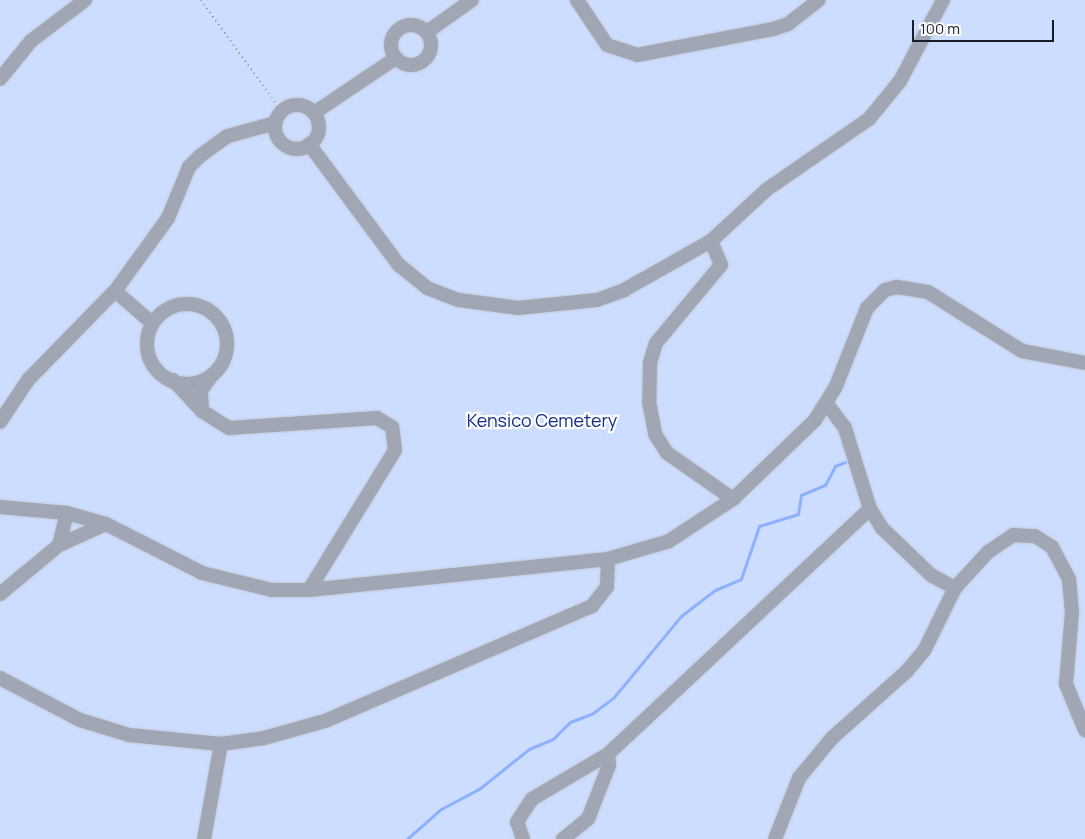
<!DOCTYPE html>
<html>
<head>
<meta charset="utf-8">
<style>
	body { margin:0 }
	#map { position:relative; width:1085px; height:839px; overflow:hidden; background:#e9effc; font-family:Manrope,sans-serif }
	div>[style] { position:absolute }
	[style*='--x'] { left:calc(var(--x)*1px); top:calc(var(--y)*1px); width:calc(var(--w)*1px); rotate:calc(var(--a)*1deg) }
	.green>* { inset:0; background:#cdddff; transform-origin:0 0 }
	.stream>* { height:3px; margin:-1.5px; padding:0 1.5px; transform-origin:1.5px; border-radius:1.5px; background:#8eb1ff }
	.path>* { height:2px; margin-top:-1px; transform-origin:0; background:repeating-linear-gradient(90deg,#979da9 0 1px,transparent 0 5px) }
	.roads { filter:drop-shadow(0 0 1px #c3c9d6) drop-shadow(0 0 1px #c3c9d6) }
	.minor>* { height:14px; margin:-7px; padding:0 7px; transform-origin:7px; border-radius:7px; background:#a0a6b3 }
	.minor>.ring { margin:-7px; padding:0; box-sizing:content-box; background:none; border:14px solid #a0a6b3; border-radius:50% }
	span { translate:-50% -50%; white-space:nowrap; text-align:center; line-height:1.15; -webkit-text-stroke:4.5px #fcfcfc; paint-order:stroke }
	.park-label { font-size:18px; color:#112f85 }
	.scale { position:absolute; left:912px; top:20px; width:142px; height:22px; box-sizing:border-box; border:2px solid #181d28; border-top:0; padding-left:6px; font-size:15px; line-height:18px; white-space:nowrap; color:#181d28; -webkit-text-stroke:4px #fcfcfc; paint-order:stroke }
</style>
</head>
<body>
<div id="map">
	<div class="green">
		<div style="left:0;top:0;width:1085px;height:839px"></div>
	</div>
	<div class="stream">
		<div style="--x:407;--y:839;--w:45;--a:-41.4"></div>
		<div style="--x:441;--y:809;--w:43;--a:-27.8"></div>
		<div style="--x:479;--y:789;--w:64;--a:-38.7"></div>
		<div style="--x:529;--y:749;--w:26;--a:-23"></div>
		<div style="--x:553;--y:739;--w:24;--a:-45"></div>
		<div style="--x:570;--y:722;--w:25;--a:-21"></div>
		<div style="--x:593;--y:713;--w:26;--a:-37"></div>
		<div style="--x:614;--y:697;--w:105;--a:-50.4"></div>
		<div style="--x:681;--y:616;--w:43;--a:-37.4"></div>
		<div style="--x:715;--y:590;--w:28;--a:-23"></div>
		<div style="--x:741;--y:579;--w:56;--a:-71.2"></div>
		<div style="--x:759;--y:526;--w:41;--a:-17.1"></div>
		<div style="--x:798;--y:514;--w:19;--a:-81"></div>
		<div style="--x:801;--y:495;--w:26;--a:-23"></div>
		<div style="--x:825;--y:485;--w:21;--a:-62"></div>
		<div style="--x:835;--y:466;--w:11;--a:-22"></div>
	</div>
	<div class="path">
		<div style="--x:201;--y:0;--w:137;--a:54.2"></div>
	</div>
	<div class="roads">
		<div class="minor">
			<div style="--x:577;--y:0;--w:54;--a:56.3"></div>
			<div style="--x:607;--y:45;--w:32;--a:18"></div>
			<div style="--x:637;--y:55;--w:138;--a:-10.8"></div>
			<div style="--x:773;--y:29;--w:16;--a:-18"></div>
			<div style="--x:788;--y:24;--w:39;--a:-38"></div>
			<div class="ring" style="left:391px;top:25px;width:26px;height:26px"></div>
			<div style="--x:427;--y:32;--w:55;--a:-35.4"></div>
			<div style="--x:0;--y:79;--w:49;--a:-50.8"></div>
			<div style="--x:31;--y:41;--w:68;--a:-37.2"></div>
			<div class="ring" style="left:275px;top:105px;width:30px;height:30px"></div>
			<div style="--x:314;--y:113;--w:99;--a:-33.9"></div>
			<div style="--x:309;--y:144;--w:151;--a:53.4"></div>
			<div style="--x:399;--y:265;--w:36;--a:39"></div>
			<div style="--x:427;--y:288;--w:34;--a:21"></div>
			<div style="--x:459;--y:300;--w:60;--a:7.7"></div>
			<div style="--x:518;--y:308;--w:79;--a:-5.8"></div>
			<div style="--x:597;--y:300;--w:29;--a:-20"></div>
			<div style="--x:624;--y:290;--w:100;--a:-29.4"></div>
			<div style="--x:711;--y:241;--w:26;--a:67"></div>
			<div style="--x:721;--y:265;--w:102;--a:129.8"></div>
			<div style="--x:656;--y:343;--w:21;--a:107"></div>
			<div style="--x:650;--y:363;--w:39;--a:91"></div>
			<div style="--x:649;--y:402;--w:33;--a:79"></div>
			<div style="--x:655;--y:434;--w:22;--a:58"></div>
			<div style="--x:667;--y:453;--w:80;--a:34.9"></div>
			<div style="--x:733;--y:499;--w:114;--a:-43.9"></div>
			<div style="--x:815;--y:420;--w:40;--a:-58"></div>
			<div style="--x:836;--y:386;--w:84;--a:-68.3"></div>
			<div style="--x:867;--y:308;--w:25;--a:-45"></div>
			<div style="--x:885;--y:290;--w:12;--a:-14"></div>
			<div style="--x:897;--y:287;--w:31;--a:9"></div>
			<div style="--x:928;--y:292;--w:111;--a:32.1"></div>
			<div style="--x:1022;--y:351;--w:64;--a:10.8"></div>
			<div style="--x:711;--y:241;--w:75;--a:-42.8"></div>
			<div style="--x:766;--y:190;--w:125;--a:-34.6"></div>
			<div style="--x:869;--y:119;--w:49;--a:-50.8"></div>
			<div style="--x:900;--y:81;--w:92;--a:-62"></div>
			<div style="--x:115;--y:291;--w:49;--a:40.9"></div>
			<div class="ring" style="left:147px;top:304px;width:66px;height:66px"></div>
			<div style="--x:173;--y:380;--w:42;--a:46.9"></div>
			<div style="--x:0;--y:422;--w:50;--a:-56.3"></div>
			<div style="--x:28;--y:380;--w:124;--a:-45.7"></div>
			<div style="--x:115;--y:291;--w:90;--a:-54"></div>
			<div style="--x:168;--y:218;--w:55;--a:-67.6"></div>
			<div style="--x:189;--y:167;--w:16;--a:-45"></div>
			<div style="--x:200;--y:156;--w:34;--a:-36"></div>
			<div style="--x:228;--y:136;--w:49;--a:-15.5"></div>
			<div style="--x:0;--y:507;--w:67;--a:5.1"></div>
			<div style="--x:67;--y:513;--w:33;--a:104"></div>
			<div style="--x:67;--y:513;--w:41;--a:15.8"></div>
			<div style="--x:955;--y:588;--w:49;--a:-47.5"></div>
			<div style="--x:988;--y:552;--w:30;--a:-34"></div>
			<div style="--x:1013;--y:535;--w:22;--a:3"></div>
			<div style="--x:1035;--y:536;--w:20;--a:33"></div>
			<div style="--x:1052;--y:547;--w:36;--a:62"></div>
			<div style="--x:1069;--y:579;--w:33;--a:85"></div>
			<div style="--x:1072;--y:612;--w:72;--a:94.8"></div>
			<div style="--x:1066;--y:684;--w:50;--a:67.6"></div>
			<div style="--x:309;--y:590;--w:301;--a:-5.9"></div>
			<div style="--x:608;--y:559;--w:64;--a:-16.4"></div>
			<div style="--x:669;--y:541;--w:77;--a:-33.3"></div>
			<div style="--x:0;--y:594;--w:77;--a:-39.7"></div>
			<div style="--x:59;--y:545;--w:51;--a:-24.1"></div>
			<div style="--x:106;--y:524;--w:108;--a:27"></div>
			<div style="--x:202;--y:573;--w:72;--a:13.7"></div>
			<div style="--x:272;--y:590;--w:37;--a:0"></div>
			<div style="--x:309;--y:590;--w:164;--a:-58.4"></div>
			<div style="--x:395;--y:450;--w:23;--a:-97"></div>
			<div style="--x:392;--y:427;--w:17;--a:-149"></div>
			<div style="--x:377;--y:418;--w:148;--a:176.1"></div>
			<div style="--x:229;--y:428;--w:32;--a:-148"></div>
			<div style="--x:202;--y:411;--w:21;--a:-93"></div>
			<div style="--x:201;--y:390;--w:15;--a:-53"></div>
			<div style="--x:0;--y:678;--w:90;--a:27.7"></div>
			<div style="--x:80;--y:720;--w:51;--a:17"></div>
			<div style="--x:129;--y:735;--w:92;--a:5.6"></div>
			<div style="--x:221;--y:744;--w:43;--a:-7.9"></div>
			<div style="--x:264;--y:738;--w:63;--a:-15.6"></div>
			<div style="--x:325;--y:721;--w:291;--a:-23.3"></div>
			<div style="--x:592;--y:606;--w:24;--a:-52"></div>
			<div style="--x:607;--y:587;--w:28;--a:-88"></div>
			<div style="--x:204;--y:839;--w:97;--a:-79.9"></div>
			<div style="--x:523;--y:839;--w:18;--a:-109"></div>
			<div style="--x:517;--y:822;--w:27;--a:-57"></div>
			<div style="--x:532;--y:799;--w:88;--a:-30.6"></div>
			<div style="--x:608;--y:754;--w:359;--a:-43.1"></div>
			<div style="--x:563;--y:839;--w:32;--a:-39"></div>
			<div style="--x:588;--y:819;--w:58;--a:-68.7"></div>
			<div style="--x:609;--y:765;--w:11;--a:-95"></div>
			<div style="--x:775;--y:839;--w:66;--a:-68.5"></div>
			<div style="--x:799;--y:778;--w:52;--a:-50.5"></div>
			<div style="--x:832;--y:738;--w:101;--a:-41.8"></div>
			<div style="--x:907;--y:671;--w:26;--a:-50"></div>
			<div style="--x:924;--y:651;--w:70;--a:-63.8"></div>
			<div style="--x:955;--y:588;--w:26;--a:-152"></div>
			<div style="--x:932;--y:576;--w:69;--a:-136.2"></div>
			<div style="--x:882;--y:528;--w:22;--a:-122"></div>
			<div style="--x:870;--y:509;--w:85;--a:-107.2"></div>
			<div style="--x:845;--y:428;--w:31;--a:-127"></div>
		</div>
	</div>
	<div class="park-label">
		<span style="left:542px;top:420px">Kensico Cemetery</span>
	</div>
	<div class="scale">100 m</div>
</div>
</body>
</html>
